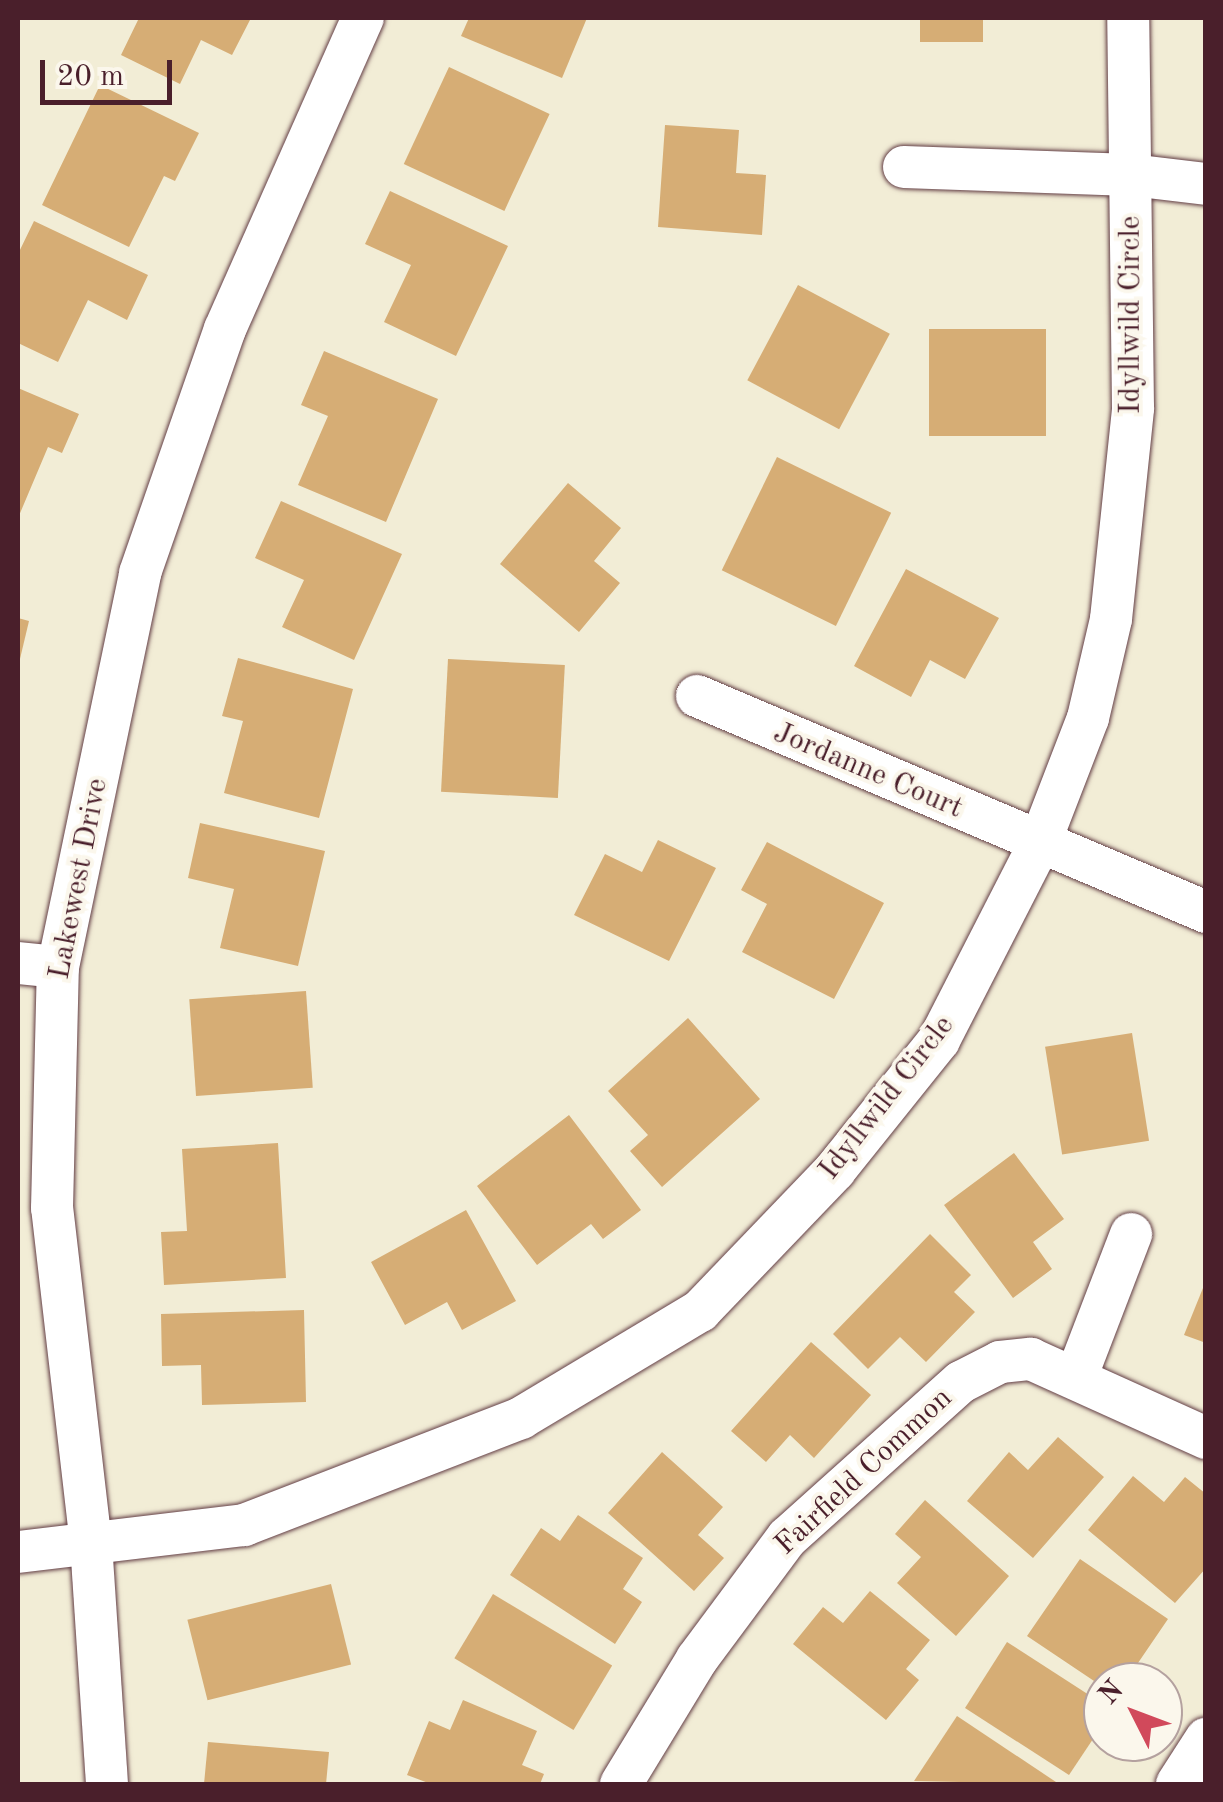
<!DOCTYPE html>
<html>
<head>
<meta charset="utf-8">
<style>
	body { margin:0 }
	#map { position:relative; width:1223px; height:1802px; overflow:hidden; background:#f2edd6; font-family:"Old Standard TT",serif }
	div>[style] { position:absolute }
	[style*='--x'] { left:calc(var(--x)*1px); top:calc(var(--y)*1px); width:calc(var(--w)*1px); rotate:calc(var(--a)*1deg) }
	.building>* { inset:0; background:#d6ad75; transform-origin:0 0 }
	.roads { filter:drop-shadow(0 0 2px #633e45) drop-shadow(0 0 2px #633e45) }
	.minor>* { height:42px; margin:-21px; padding:0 21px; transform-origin:21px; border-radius:21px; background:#fff }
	span { translate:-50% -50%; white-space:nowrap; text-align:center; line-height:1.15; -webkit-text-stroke:8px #fbf7ec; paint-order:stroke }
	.street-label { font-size:30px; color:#4a1f2b }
	.frame { position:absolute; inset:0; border:20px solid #4a1f2b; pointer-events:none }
	.north { position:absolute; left:1083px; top:1662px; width:100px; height:100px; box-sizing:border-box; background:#fbf7ec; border:2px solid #b4a19f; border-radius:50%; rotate:312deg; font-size:28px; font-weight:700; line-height:40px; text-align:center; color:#4a1f2b }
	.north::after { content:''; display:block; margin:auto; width:35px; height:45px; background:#d1495b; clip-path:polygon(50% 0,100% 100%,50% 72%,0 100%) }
	.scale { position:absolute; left:40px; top:60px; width:132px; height:45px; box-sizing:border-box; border:5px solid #4a1f2b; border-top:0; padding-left:12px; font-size:30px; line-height:35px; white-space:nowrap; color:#4a1f2b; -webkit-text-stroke:8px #fbf7ec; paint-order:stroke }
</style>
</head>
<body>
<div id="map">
	<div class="building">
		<div style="clip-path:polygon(139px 18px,251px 18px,232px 55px,201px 40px,180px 84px,121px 55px)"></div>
		<div style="clip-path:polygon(469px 18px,587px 18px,562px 78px,461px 36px)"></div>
		<div style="left:920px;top:18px;width:63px;height:24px"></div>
		<div style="left:449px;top:67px;width:111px;height:107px;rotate:25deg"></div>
		<div style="clip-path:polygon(100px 85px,199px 133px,175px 181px,164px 176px,129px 247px,42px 205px)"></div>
		<div style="clip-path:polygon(665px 125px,739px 130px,736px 173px,766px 175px,762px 235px,658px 227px)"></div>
		<div style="clip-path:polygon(390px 191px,508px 246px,456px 356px,384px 322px,411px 265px,365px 244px)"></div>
		<div style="clip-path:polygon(34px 221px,148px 275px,127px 320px,88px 300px,58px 362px,18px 343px,18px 254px)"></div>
		<div style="left:798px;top:285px;width:104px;height:108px;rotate:28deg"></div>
		<div style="left:929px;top:329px;width:117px;height:107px"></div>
		<div style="clip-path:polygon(324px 351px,438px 399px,386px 522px,298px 485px,328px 416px,301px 405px)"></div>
		<div style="clip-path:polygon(18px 388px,79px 414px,62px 453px,48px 447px,18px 518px)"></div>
		<div style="left:777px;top:457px;width:127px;height:126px;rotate:26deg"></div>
		<div style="clip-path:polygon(568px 483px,621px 528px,594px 561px,620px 583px,579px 632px,500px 564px)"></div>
		<div style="clip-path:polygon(281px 501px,402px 554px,354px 660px,282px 627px,304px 580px,255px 558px)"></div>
		<div style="clip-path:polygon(906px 569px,999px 618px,965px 679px,930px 660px,911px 697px,854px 666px)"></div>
		<div style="clip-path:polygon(18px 618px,29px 621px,19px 663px,18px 663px)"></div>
		<div style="clip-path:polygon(238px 658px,353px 689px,319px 818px,224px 793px,243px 721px,222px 716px)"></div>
		<div style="left:448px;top:659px;width:117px;height:133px;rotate:3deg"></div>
		<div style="clip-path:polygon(200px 823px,325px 851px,298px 966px,220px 948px,234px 889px,188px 878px)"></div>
		<div style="clip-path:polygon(658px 840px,716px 868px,669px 961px,574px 915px,605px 854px,642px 872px)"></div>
		<div style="clip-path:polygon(767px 842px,884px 903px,834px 999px,742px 952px,767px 904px,741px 890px)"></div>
		<div style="left:306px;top:991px;width:97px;height:117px;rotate:86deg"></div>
		<div style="clip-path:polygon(688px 1018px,760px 1099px,662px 1187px,630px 1151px,648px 1135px,608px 1091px)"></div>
		<div style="left:1132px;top:1033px;width:109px;height:88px;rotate:81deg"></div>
		<div style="clip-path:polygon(569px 1115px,641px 1210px,603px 1239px,591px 1224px,537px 1265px,477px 1186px)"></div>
		<div style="clip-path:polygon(278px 1143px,286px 1278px,164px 1285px,161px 1232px,187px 1231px,182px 1149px)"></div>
		<div style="clip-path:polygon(1014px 1153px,1064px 1219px,1033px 1242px,1052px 1269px,1013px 1298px,944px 1205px)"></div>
		<div style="clip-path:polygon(466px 1210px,516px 1301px,462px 1330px,447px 1302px,405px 1325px,371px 1262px)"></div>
		<div style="clip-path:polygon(930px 1234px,971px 1275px,954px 1292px,975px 1312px,926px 1362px,900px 1337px,868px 1369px,833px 1334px)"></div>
		<div style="clip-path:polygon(1205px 1283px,1206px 1283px,1206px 1343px,1184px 1335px)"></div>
		<div style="clip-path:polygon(304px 1310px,306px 1402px,202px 1405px,201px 1365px,162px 1366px,161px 1314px)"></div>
		<div style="clip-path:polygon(811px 1342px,871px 1395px,814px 1458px,790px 1435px,766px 1462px,731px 1431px)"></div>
		<div style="clip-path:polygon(1058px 1437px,1104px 1477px,1033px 1558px,967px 1501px,1009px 1452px,1028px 1470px)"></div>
		<div style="clip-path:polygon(662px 1452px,723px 1507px,698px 1535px,724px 1558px,694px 1591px,608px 1513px)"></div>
		<div style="clip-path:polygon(1133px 1476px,1164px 1502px,1185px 1477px,1206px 1494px,1206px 1568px,1175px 1603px,1088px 1530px)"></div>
		<div style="clip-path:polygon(925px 1500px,1009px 1576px,956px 1636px,897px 1583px,921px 1557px,895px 1534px)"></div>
		<div style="clip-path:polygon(578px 1515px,643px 1558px,623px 1589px,642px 1602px,615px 1644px,510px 1575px,541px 1528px,560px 1541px)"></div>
		<div style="clip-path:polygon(1080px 1559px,1168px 1619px,1125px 1682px,1103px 1682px,1103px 1687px,1027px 1636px)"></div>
		<div style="left:331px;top:1584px;width:83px;height:148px;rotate:76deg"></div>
		<div style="clip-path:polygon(870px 1591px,930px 1640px,906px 1669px,919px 1680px,886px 1720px,793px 1644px,823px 1607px,843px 1623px)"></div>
		<div style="left:493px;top:1594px;width:139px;height:75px;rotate:31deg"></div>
		<div style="clip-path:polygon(1007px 1642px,1103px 1704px,1103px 1724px,1069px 1775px,965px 1708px)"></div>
		<div style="clip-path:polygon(463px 1700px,537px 1731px,522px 1765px,544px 1774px,540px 1784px,431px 1784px,407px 1775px,429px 1721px,450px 1730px)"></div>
		<div style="clip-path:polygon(957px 1716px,1059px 1784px,914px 1781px)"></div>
		<div style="clip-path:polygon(208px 1742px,329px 1752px,326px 1784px,204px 1784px)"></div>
	</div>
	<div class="roads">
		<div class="minor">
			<div style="--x:904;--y:167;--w:227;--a:2"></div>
			<div style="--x:1131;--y:175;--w:76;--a:6.8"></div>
			<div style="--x:697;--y:696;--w:553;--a:22.99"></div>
			<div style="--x:18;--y:963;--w:40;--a:5.7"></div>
			<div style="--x:1077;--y:1375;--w:151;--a:-69"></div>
			<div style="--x:18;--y:1552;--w:228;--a:-6.8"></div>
			<div style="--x:244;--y:1525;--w:297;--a:-21.1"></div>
			<div style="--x:521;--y:1418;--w:209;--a:-30.9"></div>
			<div style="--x:700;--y:1311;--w:195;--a:-46.2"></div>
			<div style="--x:835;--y:1170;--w:166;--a:-51.3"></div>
			<div style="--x:939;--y:1040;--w:219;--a:-62.9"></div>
			<div style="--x:1039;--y:845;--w:136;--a:-68.9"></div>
			<div style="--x:1088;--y:718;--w:102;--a:-76.9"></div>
			<div style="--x:1111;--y:619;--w:212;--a:-84"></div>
			<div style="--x:1133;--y:408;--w:390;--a:-90.7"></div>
			<div style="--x:107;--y:1784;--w:241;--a:-93.8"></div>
			<div style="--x:91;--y:1544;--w:338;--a:-96.6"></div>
			<div style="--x:52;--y:1208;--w:241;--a:-88.6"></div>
			<div style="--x:58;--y:967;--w:402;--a:-78.2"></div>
			<div style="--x:140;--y:573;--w:258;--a:-70.8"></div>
			<div style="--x:225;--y:329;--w:340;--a:-66.1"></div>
			<div style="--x:621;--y:1784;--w:146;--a:-58.7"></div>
			<div style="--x:697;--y:1659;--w:151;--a:-53.4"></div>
			<div style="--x:787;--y:1538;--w:234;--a:-41.9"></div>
			<div style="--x:961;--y:1382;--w:44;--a:-27.1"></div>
			<div style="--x:1000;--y:1362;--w:31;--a:-6"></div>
			<div style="--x:1031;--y:1359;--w:192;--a:24.3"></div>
			<div style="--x:1177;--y:1784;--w:54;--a:-57.2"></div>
		</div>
	</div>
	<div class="street-label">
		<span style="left:1131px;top:315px;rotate:-90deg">Idyllwild Circle</span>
		<span style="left:868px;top:771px;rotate:23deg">Jordanne Court</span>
		<span style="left:79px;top:879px;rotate:-79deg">Lakewest Drive</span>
		<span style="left:887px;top:1098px;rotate:-52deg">Idyllwild Circle</span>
		<span style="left:864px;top:1472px;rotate:-43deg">Fairfield Common</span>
	</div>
	<div class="frame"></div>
	<div class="north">N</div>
	<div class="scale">20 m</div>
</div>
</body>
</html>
